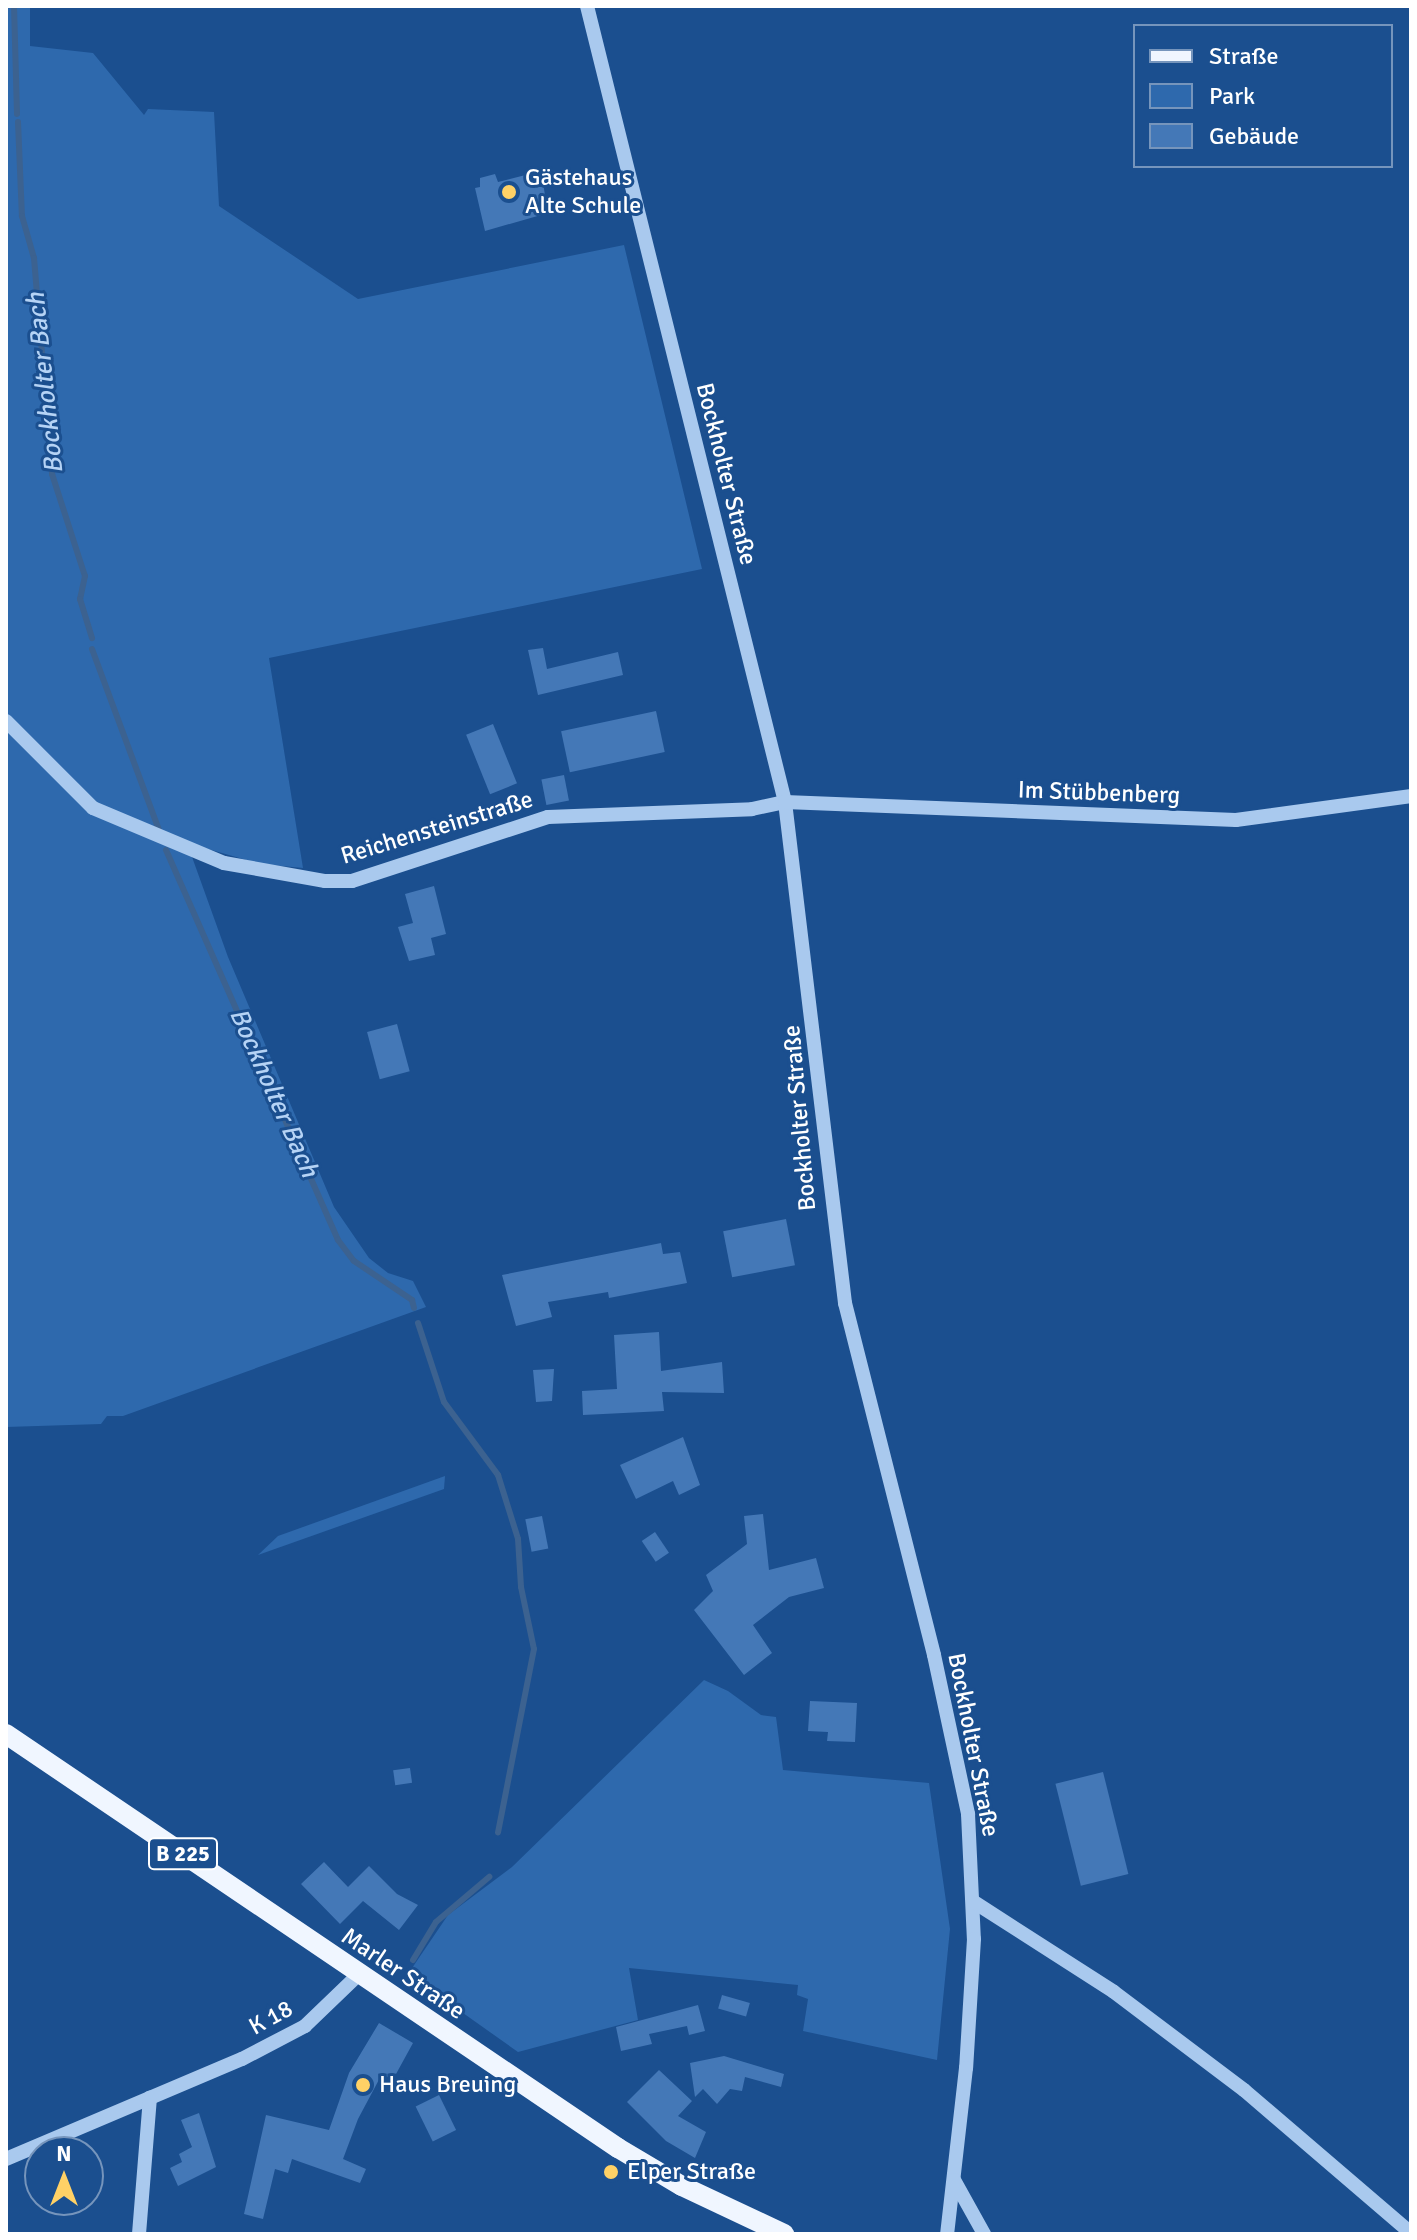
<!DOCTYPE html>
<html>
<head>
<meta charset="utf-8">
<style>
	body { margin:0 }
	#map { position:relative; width:1417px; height:2240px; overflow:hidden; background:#1b4f8f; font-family:Signika,sans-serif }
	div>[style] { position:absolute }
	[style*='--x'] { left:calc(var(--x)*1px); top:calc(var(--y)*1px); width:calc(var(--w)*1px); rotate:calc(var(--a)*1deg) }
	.green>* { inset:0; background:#2e69ad }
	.stream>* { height:6px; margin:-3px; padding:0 3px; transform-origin:3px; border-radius:3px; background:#3c6290 }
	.building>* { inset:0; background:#4478b7; transform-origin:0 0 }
	.minor>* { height:14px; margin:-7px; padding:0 7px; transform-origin:7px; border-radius:7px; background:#a9c9ee }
	.major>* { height:20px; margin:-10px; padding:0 10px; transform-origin:10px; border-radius:10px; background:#f0f6ff }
	.dots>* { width:22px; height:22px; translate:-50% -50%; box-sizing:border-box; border:4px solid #1b4f8f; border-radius:50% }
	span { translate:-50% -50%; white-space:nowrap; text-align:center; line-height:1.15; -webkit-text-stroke:6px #1b4f8f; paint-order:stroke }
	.shield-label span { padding:2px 6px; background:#1b4f8f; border:2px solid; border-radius:6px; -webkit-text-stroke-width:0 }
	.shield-label { font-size:22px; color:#fff; font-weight:700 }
	.poi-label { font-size:24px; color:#fff }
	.left { translate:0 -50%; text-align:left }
	.street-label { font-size:24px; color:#fff }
	.water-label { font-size:26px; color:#b5d3f5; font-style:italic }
	.frame { position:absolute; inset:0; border:8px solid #fff; pointer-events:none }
	.legend { position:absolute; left:1133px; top:24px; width:260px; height:144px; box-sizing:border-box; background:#1b4f8f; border:2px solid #7695bc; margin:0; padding:10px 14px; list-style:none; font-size:24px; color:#fff }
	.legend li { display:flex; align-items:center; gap:16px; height:40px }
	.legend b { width:40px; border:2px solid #7695bc }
	.north { position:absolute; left:24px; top:2136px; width:80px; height:80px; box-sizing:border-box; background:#1b4f8f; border:2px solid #7695bc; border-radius:50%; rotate:0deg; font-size:22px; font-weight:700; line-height:32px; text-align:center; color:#fff }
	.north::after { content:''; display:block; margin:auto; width:28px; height:36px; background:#ffd166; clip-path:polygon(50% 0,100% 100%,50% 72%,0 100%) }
</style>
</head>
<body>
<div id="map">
	<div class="green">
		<div style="clip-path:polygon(6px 6px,30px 6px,30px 46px,93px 53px,144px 115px,148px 109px,214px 112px,219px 206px,358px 299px,624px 245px,702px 569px,269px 658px,303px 868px,260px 864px,187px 843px,228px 957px,334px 1207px,369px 1258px,388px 1273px,413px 1281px,426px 1307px,123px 1416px,107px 1416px,101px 1424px,6px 1427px)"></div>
		<div style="clip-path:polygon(445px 1476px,444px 1489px,258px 1555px,278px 1536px)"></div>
		<div style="clip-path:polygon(704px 1680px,728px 1691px,761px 1715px,776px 1717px,783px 1770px,929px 1783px,950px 1929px,937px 2060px,803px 2031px,808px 1999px,797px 1995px,798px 1985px,629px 1968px,638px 2020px,518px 2052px,408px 1974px,448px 1915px,512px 1867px)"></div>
	</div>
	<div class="stream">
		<div style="--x:14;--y:6;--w:108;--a:88.4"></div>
		<div style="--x:18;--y:122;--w:94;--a:87.6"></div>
		<div style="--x:22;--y:216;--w:44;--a:74.1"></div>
		<div style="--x:34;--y:258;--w:217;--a:85.2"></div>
		<div style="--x:52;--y:474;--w:107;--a:72.1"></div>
		<div style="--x:85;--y:576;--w:24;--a:102"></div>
		<div style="--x:80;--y:599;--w:41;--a:72.9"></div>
		<div style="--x:92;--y:649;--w:196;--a:69.7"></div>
		<div style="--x:166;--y:850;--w:426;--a:66.2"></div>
		<div style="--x:338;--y:1240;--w:26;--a:53"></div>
		<div style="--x:354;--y:1261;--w:70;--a:33.9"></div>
		<div style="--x:412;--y:1300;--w:8;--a:76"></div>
		<div style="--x:418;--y:1323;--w:83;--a:71.8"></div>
		<div style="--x:444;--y:1402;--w:91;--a:53.5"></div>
		<div style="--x:498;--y:1475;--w:67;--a:72.6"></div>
		<div style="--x:518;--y:1539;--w:48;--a:86.4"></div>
		<div style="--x:521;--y:1587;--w:63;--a:78.2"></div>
		<div style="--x:534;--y:1649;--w:187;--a:101.1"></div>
		<div style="--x:413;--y:1960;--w:44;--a:-58.8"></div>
		<div style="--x:436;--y:1922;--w:70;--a:-40.3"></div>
	</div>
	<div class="building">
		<div style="clip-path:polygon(541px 171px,548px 213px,485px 231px,475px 188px,480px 187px,480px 178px,495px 174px,498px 182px)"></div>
		<div style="clip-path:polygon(543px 648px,547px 669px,618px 652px,623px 675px,538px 695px,528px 650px)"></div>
		<div style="left:656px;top:711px;width:42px;height:97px;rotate:78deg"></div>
		<div style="left:493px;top:724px;width:64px;height:29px;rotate:68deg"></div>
		<div style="left:564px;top:775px;width:26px;height:23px;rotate:79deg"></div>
		<div style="clip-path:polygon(434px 886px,446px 934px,431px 938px,435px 955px,409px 961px,398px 927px,413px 923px,405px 894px)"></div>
		<div style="left:397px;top:1024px;width:49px;height:31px;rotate:75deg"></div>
		<div style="left:786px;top:1219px;width:47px;height:64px;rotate:79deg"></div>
		<div style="clip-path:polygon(661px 1243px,663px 1254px,680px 1252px,687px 1283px,609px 1298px,608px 1292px,548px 1302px,552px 1317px,516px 1326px,502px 1275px)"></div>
		<div style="clip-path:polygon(659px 1332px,661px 1371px,722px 1362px,724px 1393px,662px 1392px,664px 1411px,583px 1415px,582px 1391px,617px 1389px,614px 1335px)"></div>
		<div style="clip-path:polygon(554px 1369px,552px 1401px,536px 1402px,533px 1370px)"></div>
		<div style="clip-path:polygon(683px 1437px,700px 1485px,679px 1495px,673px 1481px,636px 1499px,620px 1465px)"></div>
		<div style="clip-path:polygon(763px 1514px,769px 1570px,816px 1558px,824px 1588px,789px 1597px,753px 1625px,772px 1653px,744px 1675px,694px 1610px,713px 1591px,706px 1575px,747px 1544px,744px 1516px)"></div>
		<div style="left:542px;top:1516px;width:33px;height:17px;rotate:79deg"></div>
		<div style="left:655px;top:1532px;width:25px;height:16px;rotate:56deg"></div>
		<div style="clip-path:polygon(810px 1701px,857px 1703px,855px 1742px,827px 1741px,828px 1732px,808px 1731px)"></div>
		<div style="left:410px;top:1768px;width:15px;height:17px;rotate:82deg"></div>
		<div style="left:1103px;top:1772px;width:105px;height:49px;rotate:76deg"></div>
		<div style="clip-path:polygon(324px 1862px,348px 1887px,369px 1866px,397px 1894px,418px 1905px,399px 1930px,363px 1901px,340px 1924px,301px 1884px)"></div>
		<div style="left:722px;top:1995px;width:29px;height:14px;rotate:16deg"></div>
		<div style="clip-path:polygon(698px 2005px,705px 2031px,689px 2035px,687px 2026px,649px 2034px,652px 2044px,621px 2051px,616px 2027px)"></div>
		<div style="clip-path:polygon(379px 2023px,413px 2043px,396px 2074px,391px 2079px,382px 2074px,358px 2119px,343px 2159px,366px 2169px,360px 2183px,292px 2159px,288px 2173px,275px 2169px,263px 2219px,244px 2214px,266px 2115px,329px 2130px,349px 2073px)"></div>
		<div style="clip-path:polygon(724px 2056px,784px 2074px,781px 2087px,745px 2077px,742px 2091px,730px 2089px,717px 2104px,703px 2089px,695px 2097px,690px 2063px)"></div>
		<div style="clip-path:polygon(659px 2070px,692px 2101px,678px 2116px,706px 2132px,695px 2158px,666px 2141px,627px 2102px)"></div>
		<div style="left:439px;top:2095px;width:39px;height:26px;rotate:64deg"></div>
		<div style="clip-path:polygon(199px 2113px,216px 2167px,178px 2186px,170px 2168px,182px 2162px,179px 2154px,192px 2147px,181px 2120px)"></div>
	</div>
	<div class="minor">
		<div style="--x:587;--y:6;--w:820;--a:76.03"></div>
		<div style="--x:785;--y:802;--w:505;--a:83.17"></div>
		<div style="--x:845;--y:1303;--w:363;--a:75.8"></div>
		<div style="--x:934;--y:1655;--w:163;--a:77.9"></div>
		<div style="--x:968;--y:1814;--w:125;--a:87.3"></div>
		<div style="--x:974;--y:1939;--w:129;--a:93.5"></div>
		<div style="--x:966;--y:2068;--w:167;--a:96.5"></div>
		<div style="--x:6;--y:721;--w:123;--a:45"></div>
		<div style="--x:93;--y:808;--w:142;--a:22.8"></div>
		<div style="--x:224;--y:863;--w:103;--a:10.1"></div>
		<div style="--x:325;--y:881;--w:27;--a:0"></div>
		<div style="--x:352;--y:881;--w:206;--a:-18.1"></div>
		<div style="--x:548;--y:817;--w:204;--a:-2.2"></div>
		<div style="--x:752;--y:809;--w:34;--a:-12"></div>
		<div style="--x:785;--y:802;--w:451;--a:2.3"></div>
		<div style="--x:1236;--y:820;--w:177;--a:-7.8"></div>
		<div style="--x:974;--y:1902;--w:166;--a:32.7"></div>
		<div style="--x:1114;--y:1992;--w:163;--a:37"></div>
		<div style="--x:1244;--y:2090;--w:220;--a:40.6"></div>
		<div style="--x:6;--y:2159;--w:256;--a:-23"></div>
		<div style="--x:242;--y:2059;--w:71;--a:-27.6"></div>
		<div style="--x:305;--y:2026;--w:74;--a:-43.9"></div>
		<div style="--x:954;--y:2180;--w:62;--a:60.9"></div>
		<div style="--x:139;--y:2234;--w:137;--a:-85.4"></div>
	</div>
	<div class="major">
		<div style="--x:6;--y:1734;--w:739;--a:34.08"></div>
		<div style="--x:618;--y:2148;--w:74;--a:30.7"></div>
		<div style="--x:682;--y:2186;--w:113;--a:25.2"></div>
	</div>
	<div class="dots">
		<div style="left:509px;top:192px;background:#ffd166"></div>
		<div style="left:363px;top:2085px;background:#ffd166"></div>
		<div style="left:611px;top:2172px;background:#ffd166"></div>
	</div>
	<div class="shield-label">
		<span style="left:183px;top:1854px">B 225</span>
	</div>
	<div class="poi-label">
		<span class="left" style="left:525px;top:192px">Gästehaus<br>Alte Schule</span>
		<span class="left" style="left:379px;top:2085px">Haus Breuing</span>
		<span class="left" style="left:627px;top:2172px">Elper Straße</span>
	</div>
	<div class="street-label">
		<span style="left:726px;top:474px;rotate:76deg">Bockholter Straße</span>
		<span style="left:1099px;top:793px;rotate:2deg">Im Stübbenberg</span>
		<span style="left:437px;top:828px;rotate:-17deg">Reichensteinstraße</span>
		<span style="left:800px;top:1118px;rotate:-95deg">Bockholter Straße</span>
		<span style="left:973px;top:1745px;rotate:79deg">Bockholter Straße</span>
		<span style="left:403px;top:1974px;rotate:34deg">Marler Straße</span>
		<span style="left:271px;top:2018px;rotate:-29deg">K 18</span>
	</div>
	<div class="water-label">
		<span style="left:46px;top:383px;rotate:-96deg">Bockholter Bach</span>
		<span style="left:273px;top:1093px;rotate:66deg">Bockholter Bach</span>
	</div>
	<div class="frame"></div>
	<ul class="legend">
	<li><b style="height:10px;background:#f0f6ff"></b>Straße</li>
	<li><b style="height:22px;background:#2e69ad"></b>Park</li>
	<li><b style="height:22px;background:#4478b7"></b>Gebäude</li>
	</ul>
	<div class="north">N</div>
</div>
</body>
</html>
